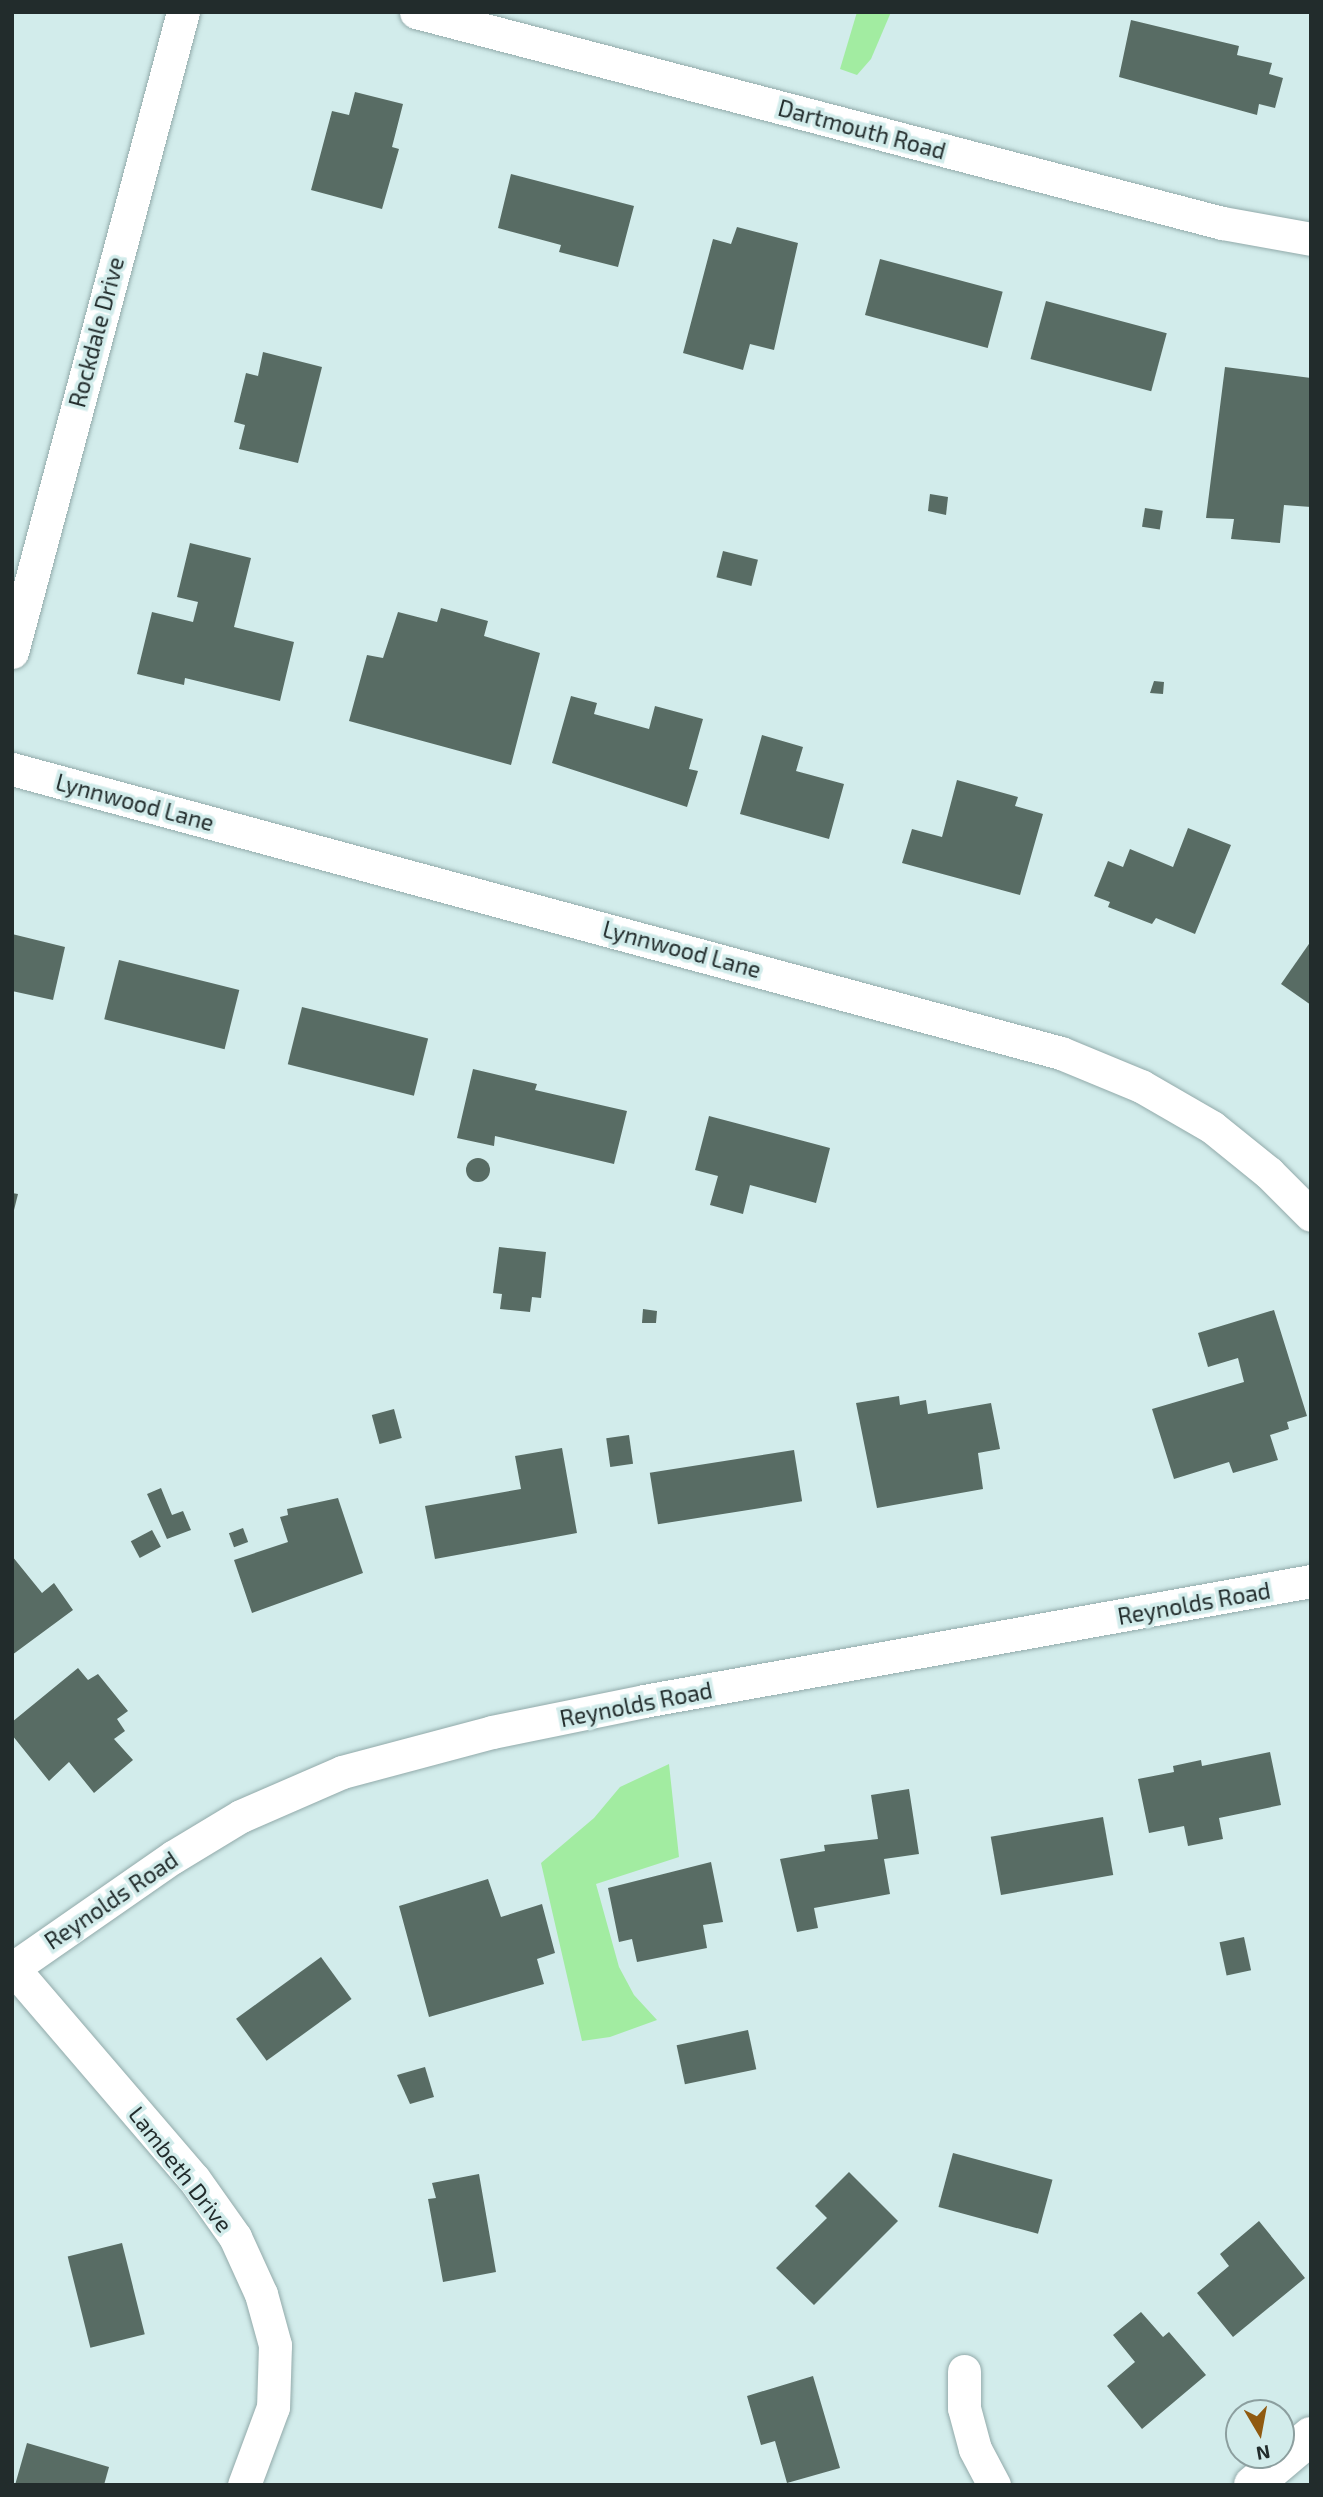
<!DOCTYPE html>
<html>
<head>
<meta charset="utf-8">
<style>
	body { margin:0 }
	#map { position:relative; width:1323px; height:2497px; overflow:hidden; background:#d2eceb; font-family:"Exo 2",sans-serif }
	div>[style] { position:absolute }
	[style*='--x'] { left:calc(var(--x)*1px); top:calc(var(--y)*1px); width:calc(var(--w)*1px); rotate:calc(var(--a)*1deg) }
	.green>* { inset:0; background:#a2eca1 }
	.building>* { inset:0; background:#586c64; transform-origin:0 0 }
	.round { border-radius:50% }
	.roads { filter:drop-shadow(0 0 2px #92aaaa) drop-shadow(0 0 2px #92aaaa) }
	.minor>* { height:33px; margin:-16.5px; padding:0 16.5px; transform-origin:16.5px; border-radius:16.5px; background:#fff }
	.tertiary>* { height:38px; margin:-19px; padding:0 19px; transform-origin:19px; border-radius:19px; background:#fff }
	span { translate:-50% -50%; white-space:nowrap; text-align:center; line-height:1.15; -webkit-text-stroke:7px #d2eceb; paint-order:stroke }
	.street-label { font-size:23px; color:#222c2c }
	.frame { position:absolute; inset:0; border:14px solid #222c2c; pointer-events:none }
	.north { position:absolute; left:1225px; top:2399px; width:70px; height:70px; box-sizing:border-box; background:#d2eceb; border:2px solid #8c9f9f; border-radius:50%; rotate:170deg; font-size:19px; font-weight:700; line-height:28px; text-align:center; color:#222c2c }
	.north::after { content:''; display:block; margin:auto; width:24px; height:32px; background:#905a10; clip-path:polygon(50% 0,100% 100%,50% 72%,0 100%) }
</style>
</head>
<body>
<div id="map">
	<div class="green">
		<div style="clip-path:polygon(857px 12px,891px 12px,871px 59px,857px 75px,840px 69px)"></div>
		<div style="clip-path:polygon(669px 1764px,679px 1857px,596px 1884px,619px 1967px,634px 1995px,657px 2020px,610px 2037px,582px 2041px,541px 1863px,594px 1818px,620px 1787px)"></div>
	</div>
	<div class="building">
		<div style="clip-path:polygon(1131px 20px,1239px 46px,1237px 55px,1272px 63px,1269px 74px,1283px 78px,1275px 108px,1259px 104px,1257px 115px,1119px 77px)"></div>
		<div style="clip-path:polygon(355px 92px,403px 104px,392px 147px,399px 149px,382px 209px,311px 190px,332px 111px,349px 115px)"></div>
		<div style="clip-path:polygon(511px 174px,634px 206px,618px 267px,559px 252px,561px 245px,498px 228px)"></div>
		<div style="clip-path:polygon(737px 227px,798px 243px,774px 350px,750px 344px,743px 370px,683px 353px,713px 239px,731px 244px)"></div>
		<div style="left:880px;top:259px;width:127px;height:58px;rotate:15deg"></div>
		<div style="left:1046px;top:301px;width:125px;height:60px;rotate:15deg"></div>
		<div style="clip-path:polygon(263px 352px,322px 367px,298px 463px,239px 449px,245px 425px,234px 422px,246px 373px,258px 376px)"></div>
		<div style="clip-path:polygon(1225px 367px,1311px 378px,1311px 507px,1284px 505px,1280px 543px,1231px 539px,1234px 519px,1206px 518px)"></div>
		<div style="clip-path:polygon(930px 494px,948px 497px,946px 515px,928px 511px)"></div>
		<div style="left:1145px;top:508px;width:18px;height:19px;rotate:9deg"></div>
		<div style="clip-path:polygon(190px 543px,251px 558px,234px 627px,294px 642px,280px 701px,185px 678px,184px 685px,137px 674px,152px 612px,193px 622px,198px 602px,177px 597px)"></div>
		<div style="left:723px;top:551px;width:36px;height:27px;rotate:14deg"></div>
		<div style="clip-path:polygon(441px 608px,488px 621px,484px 636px,540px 653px,511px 765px,349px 721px,367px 655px,383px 658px,398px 612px,437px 622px)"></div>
		<div style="clip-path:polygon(1154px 681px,1164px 682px,1163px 694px,1150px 693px)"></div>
		<div style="clip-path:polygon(571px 696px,597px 703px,594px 714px,649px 729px,655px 706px,703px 719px,689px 769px,698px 771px,687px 807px,552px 763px)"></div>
		<div style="clip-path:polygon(762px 735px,803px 747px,796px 771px,844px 784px,829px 839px,740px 814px)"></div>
		<div style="clip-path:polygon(957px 780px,1018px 797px,1015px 806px,1043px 814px,1020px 895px,902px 863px,912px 829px,942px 837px)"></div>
		<div style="clip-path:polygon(1188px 828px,1231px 845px,1195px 934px,1156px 918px,1152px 924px,1108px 907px,1110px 902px,1094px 896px,1108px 861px,1123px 867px,1130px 849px,1173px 867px)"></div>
		<div style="clip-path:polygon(12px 934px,65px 947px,53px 1000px,12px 991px)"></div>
		<div style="clip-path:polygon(1311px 941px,1311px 1005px,1281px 984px)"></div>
		<div style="left:119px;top:960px;width:124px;height:61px;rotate:14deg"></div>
		<div style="left:302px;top:1007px;width:130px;height:59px;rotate:14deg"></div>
		<div style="clip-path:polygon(473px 1069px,537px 1084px,535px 1090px,627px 1111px,614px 1164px,495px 1136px,494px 1146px,457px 1138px)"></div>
		<div style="clip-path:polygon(709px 1116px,830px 1148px,816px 1203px,750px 1185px,743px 1214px,710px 1205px,718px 1176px,695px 1170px)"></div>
		<div class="round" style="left:466px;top:1158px;width:24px;height:24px"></div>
		<div style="clip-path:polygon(12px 1193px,18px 1194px,13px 1214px,12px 1213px)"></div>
		<div style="clip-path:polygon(499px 1247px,546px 1252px,541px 1298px,532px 1297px,530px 1312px,500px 1309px,502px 1294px,493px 1293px)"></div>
		<div style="clip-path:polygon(643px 1309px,657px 1311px,656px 1323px,642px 1323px)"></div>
		<div style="clip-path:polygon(1274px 1310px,1307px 1416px,1287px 1422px,1289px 1429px,1270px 1435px,1278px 1460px,1233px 1473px,1229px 1462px,1174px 1479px,1152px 1409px,1244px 1382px,1238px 1358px,1208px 1367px,1198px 1333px)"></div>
		<div style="clip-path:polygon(899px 1396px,900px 1405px,926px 1400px,928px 1414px,991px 1403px,1000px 1449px,978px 1453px,983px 1489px,877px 1508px,856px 1403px)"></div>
		<div style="left:394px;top:1409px;width:30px;height:23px;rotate:75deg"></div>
		<div style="left:629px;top:1435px;width:29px;height:23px;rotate:82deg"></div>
		<div style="clip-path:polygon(562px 1448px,577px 1533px,435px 1559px,425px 1506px,521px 1489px,515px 1456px)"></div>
		<div style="left:794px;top:1450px;width:52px;height:146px;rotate:81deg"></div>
		<div style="clip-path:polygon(161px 1488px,172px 1515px,183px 1511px,191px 1530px,167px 1539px,147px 1494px)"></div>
		<div style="clip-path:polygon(338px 1498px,363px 1573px,252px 1613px,234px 1560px,288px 1542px,280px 1517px,288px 1515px,287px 1509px)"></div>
		<div style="left:243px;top:1528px;width:15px;height:15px;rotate:70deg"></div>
		<div style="left:152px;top:1530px;width:19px;height:24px;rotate:62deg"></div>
		<div style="clip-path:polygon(12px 1556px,42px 1593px,54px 1583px,73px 1610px,12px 1655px)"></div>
		<div style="clip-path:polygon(78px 1668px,88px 1680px,98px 1674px,128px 1711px,117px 1719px,125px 1731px,114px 1739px,133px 1760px,94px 1793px,69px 1762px,49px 1781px,12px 1735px,12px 1722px)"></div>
		<div style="clip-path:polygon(1270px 1752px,1281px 1805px,1219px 1818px,1223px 1839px,1188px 1846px,1184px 1826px,1149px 1833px,1138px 1779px,1174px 1772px,1173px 1766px,1201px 1760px,1202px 1766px)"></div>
		<div style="clip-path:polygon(909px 1789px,919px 1854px,884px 1859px,890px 1894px,814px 1908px,818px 1928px,797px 1932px,780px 1859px,825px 1851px,824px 1845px,878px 1839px,871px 1795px)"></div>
		<div style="left:1103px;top:1817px;width:59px;height:114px;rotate:80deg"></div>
		<div style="clip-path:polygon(711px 1862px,723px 1922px,703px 1925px,707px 1948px,637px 1962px,632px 1939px,619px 1942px,608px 1888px)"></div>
		<div style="clip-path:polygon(488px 1879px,501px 1917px,542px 1904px,555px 1953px,537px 1959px,544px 1984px,429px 2017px,399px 1906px)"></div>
		<div style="left:1244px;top:1937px;width:34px;height:25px;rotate:78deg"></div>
		<div style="left:321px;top:1957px;width:52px;height:105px;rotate:54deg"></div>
		<div style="left:748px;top:2030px;width:40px;height:73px;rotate:78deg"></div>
		<div style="clip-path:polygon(425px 2067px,434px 2097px,410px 2104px,397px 2075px)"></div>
		<div style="left:953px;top:2153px;width:103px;height:56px;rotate:15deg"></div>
		<div style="clip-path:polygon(849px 2172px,898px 2221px,814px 2305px,776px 2268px,827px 2218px,815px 2206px)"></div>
		<div style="clip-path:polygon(479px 2174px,496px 2272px,443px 2282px,428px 2199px,436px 2198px,432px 2183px)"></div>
		<div style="clip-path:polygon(1259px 2221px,1305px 2278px,1233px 2337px,1197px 2293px,1229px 2266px,1220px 2254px)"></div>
		<div style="left:122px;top:2243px;width:94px;height:56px;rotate:76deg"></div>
		<div style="clip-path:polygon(1141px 2312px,1163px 2337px,1169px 2332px,1206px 2375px,1142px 2429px,1107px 2386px,1135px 2362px,1113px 2335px)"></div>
		<div style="clip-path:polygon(813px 2376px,840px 2468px,787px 2483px,775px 2441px,761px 2445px,747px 2396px)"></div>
		<div style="clip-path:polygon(27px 2443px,109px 2467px,104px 2485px,15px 2485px)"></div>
	</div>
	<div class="roads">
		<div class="minor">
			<div style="--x:416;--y:12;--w:833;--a:14.67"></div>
			<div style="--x:1222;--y:223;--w:90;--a:10.2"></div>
			<div style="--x:12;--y:652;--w:662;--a:-75.04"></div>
			<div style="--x:12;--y:769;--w:1087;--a:15.15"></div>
			<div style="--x:1061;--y:1053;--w:87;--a:22.4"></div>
			<div style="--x:1141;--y:1086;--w:82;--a:30"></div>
			<div style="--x:1212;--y:1127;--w:73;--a:38.9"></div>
			<div style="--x:1269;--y:1173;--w:59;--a:45"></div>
			<div style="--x:12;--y:1967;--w:279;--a:49.4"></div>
			<div style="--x:194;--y:2179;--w:71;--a:54.7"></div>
			<div style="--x:235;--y:2237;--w:63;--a:65.5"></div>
			<div style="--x:261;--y:2294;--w:53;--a:74.6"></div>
			<div style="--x:275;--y:2345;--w:62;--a:91.8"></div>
			<div style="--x:273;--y:2407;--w:83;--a:110.4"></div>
			<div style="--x:13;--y:1968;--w:195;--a:-34.8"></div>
			<div style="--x:173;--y:1857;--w:79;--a:-31.1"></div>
			<div style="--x:241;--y:1816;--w:110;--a:-23.5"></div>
			<div style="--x:342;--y:1772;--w:155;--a:-14.9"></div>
			<div style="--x:492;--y:1732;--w:155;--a:-11.5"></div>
			<div style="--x:644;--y:1701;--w:678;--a:-10.2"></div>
			<div style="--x:964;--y:2371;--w:37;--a:90"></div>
			<div style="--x:964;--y:2408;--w:42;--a:75"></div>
			<div style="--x:975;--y:2449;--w:41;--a:62.2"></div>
		</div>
		<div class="tertiary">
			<div style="--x:1253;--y:2485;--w:76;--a:-40.2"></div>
		</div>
	</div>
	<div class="street-label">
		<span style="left:862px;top:129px;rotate:15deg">Dartmouth Road</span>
		<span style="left:96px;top:332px;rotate:-75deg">Rockdale Drive</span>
		<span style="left:135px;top:802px;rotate:15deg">Lynnwood Lane</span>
		<span style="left:682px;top:949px;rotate:15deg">Lynnwood Lane</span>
		<span style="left:1194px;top:1603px;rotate:-10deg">Reynolds Road</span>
		<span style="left:636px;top:1704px;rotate:-11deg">Reynolds Road</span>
		<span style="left:111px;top:1900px;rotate:-34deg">Reynolds Road</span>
		<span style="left:181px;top:2169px;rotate:52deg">Lambeth Drive</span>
	</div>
	<div class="frame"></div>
	<div class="north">N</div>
</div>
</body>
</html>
